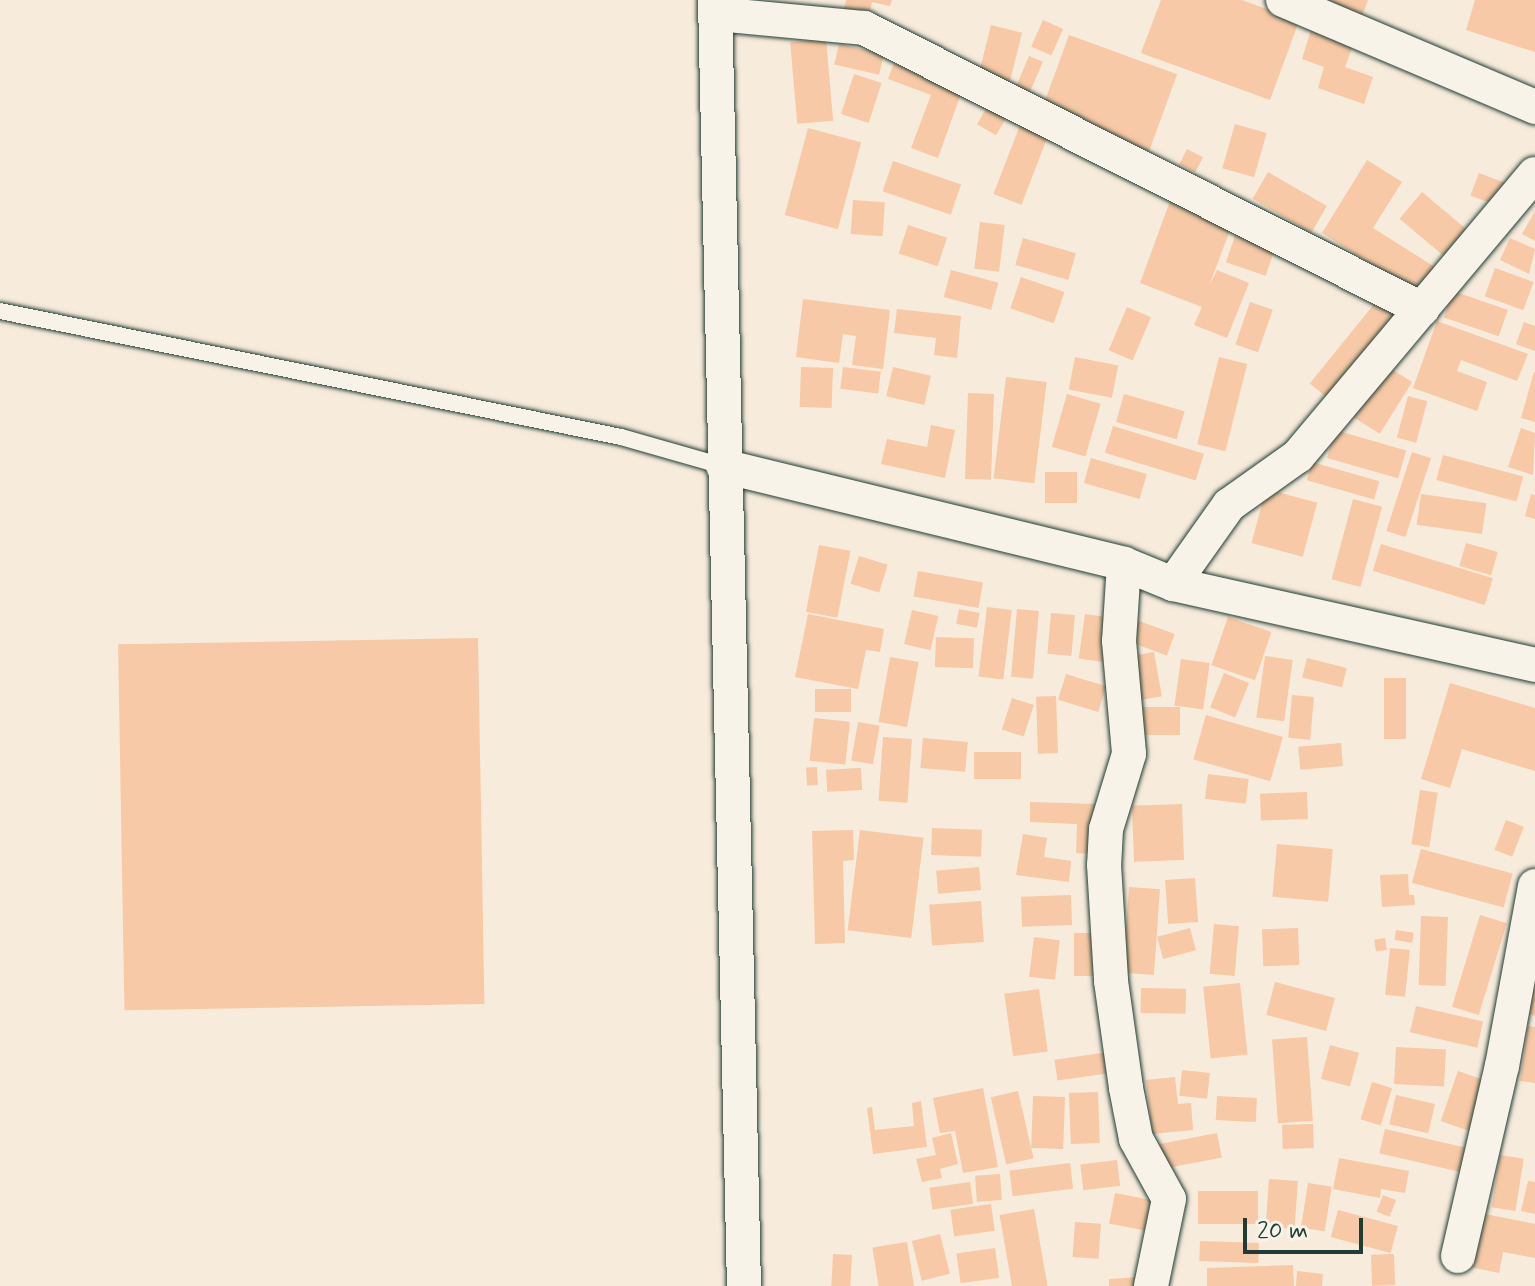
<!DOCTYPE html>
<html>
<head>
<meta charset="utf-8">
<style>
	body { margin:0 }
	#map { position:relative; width:1535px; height:1286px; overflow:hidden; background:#f7ebdb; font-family:Mynerve,sans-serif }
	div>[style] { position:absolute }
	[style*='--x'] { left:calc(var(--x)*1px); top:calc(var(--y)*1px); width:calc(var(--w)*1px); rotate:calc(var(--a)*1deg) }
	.building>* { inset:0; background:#f7c9a6; transform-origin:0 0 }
	.roads { filter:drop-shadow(0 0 2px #1f3d34) drop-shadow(0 0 2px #1f3d34) }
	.lane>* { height:16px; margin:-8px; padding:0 8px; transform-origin:8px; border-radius:8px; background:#f7f3e8 }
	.street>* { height:34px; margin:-17px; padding:0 17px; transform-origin:17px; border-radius:17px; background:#f7f3e8 }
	span { translate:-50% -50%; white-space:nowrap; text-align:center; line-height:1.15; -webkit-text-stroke:6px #f7f3e8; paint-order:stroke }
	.scale { position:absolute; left:1243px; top:1218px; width:120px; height:36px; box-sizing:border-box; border:4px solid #1f3d34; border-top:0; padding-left:10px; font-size:24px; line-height:28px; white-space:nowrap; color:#1f3d34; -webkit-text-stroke:6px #f7f3e8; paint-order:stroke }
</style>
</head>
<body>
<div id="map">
	<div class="building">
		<div style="clip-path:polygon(846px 0,892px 0,890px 6px,872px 2px,869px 15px,844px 9px)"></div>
		<div style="clip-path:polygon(1161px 0,1242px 0,1299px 21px,1270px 100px,1141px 53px)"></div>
		<div style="clip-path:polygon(1323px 0,1368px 0,1361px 19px)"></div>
		<div style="clip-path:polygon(1475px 0,1535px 0,1535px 52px,1466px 30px)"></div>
		<div style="left:1043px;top:20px;width:22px;height:29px;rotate:24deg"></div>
		<div style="left:991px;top:25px;width:32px;height:51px;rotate:14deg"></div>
		<div style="clip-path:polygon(1311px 30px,1353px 45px,1345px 67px,1373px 77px,1364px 104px,1318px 88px,1324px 67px,1302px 59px)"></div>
		<div style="left:1069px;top:35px;width:115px;height:82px;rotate:20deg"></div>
		<div style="left:826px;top:39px;width:82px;height:36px;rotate:85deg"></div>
		<div style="left:839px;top:44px;width:46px;height:21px;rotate:13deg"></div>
		<div style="left:1029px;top:56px;width:15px;height:34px;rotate:23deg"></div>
		<div style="clip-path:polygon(894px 63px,963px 88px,938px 158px,911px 148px,931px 95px,888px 79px)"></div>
		<div style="left:854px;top:74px;width:29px;height:42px;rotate:18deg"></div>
		<div style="left:987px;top:107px;width:22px;height:20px;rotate:30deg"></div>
		<div style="left:1235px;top:124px;width:33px;height:46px;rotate:16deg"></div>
		<div style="left:1020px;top:125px;width:30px;height:74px;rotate:21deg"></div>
		<div style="left:808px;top:128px;width:55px;height:90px;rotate:15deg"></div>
		<div style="left:1187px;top:149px;width:18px;height:17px;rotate:27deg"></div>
		<div style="clip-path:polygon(1367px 160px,1402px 182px,1373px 228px,1438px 269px,1421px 295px,1322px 233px)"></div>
		<div style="left:893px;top:161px;width:72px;height:32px;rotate:19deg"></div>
		<div style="left:1268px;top:172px;width:68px;height:31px;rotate:30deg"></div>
		<div style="left:1479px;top:173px;width:33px;height:24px;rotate:21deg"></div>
		<div style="left:1422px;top:192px;width:65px;height:35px;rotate:40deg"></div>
		<div style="left:853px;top:200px;width:32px;height:34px;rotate:4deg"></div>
		<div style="clip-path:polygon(1170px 201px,1232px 225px,1209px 286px,1217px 270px,1249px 283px,1227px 338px,1194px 325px,1202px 307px,1140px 283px)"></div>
		<div style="clip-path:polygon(1535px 211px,1535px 241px,1522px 234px)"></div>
		<div style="left:980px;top:222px;width:25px;height:47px;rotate:7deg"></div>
		<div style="left:908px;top:225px;width:41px;height:30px;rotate:18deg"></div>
		<div style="left:1237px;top:230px;width:42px;height:34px;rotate:19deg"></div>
		<div style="left:1023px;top:238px;width:55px;height:28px;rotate:16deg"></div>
		<div style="clip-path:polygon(1510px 238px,1535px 249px,1529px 274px,1500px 260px)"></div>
		<div style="left:1495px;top:268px;width:41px;height:30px;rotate:20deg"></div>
		<div style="left:951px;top:270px;width:49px;height:28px;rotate:15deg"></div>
		<div style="left:1021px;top:277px;width:46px;height:33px;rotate:19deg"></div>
		<div style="left:1453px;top:291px;width:58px;height:28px;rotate:19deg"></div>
		<div style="left:1379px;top:298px;width:26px;height:110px;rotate:39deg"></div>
		<div style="clip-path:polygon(803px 299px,890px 310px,883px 369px,852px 365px,856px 336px,843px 334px,839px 363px,796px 357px)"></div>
		<div style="left:1250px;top:302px;width:24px;height:45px;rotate:19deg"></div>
		<div style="left:1127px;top:307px;width:26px;height:47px;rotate:23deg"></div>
		<div style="clip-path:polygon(897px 309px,961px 316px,957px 358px,934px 355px,936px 338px,894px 333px)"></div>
		<div style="clip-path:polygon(1437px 321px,1528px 354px,1517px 381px,1461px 360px,1457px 371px,1487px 382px,1477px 411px,1413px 388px)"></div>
		<div style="clip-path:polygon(1524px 322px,1535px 326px,1535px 351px,1516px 344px)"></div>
		<div style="left:1075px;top:357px;width:44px;height:33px;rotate:11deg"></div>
		<div style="left:1219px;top:357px;width:29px;height:90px;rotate:14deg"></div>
		<div style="left:1385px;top:365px;width:32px;height:61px;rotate:32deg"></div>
		<div style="left:801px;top:367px;width:32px;height:40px;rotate:2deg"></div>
		<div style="left:843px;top:367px;width:38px;height:22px;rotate:7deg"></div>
		<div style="left:893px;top:367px;width:39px;height:30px;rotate:13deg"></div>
		<div style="clip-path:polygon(1534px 372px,1535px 372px,1535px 422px,1521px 418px)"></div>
		<div style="left:1006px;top:377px;width:41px;height:102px;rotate:7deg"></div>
		<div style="left:968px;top:393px;width:26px;height:86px;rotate:2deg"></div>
		<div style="left:1067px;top:394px;width:35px;height:55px;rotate:16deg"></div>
		<div style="left:1124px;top:394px;width:63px;height:29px;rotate:16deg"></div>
		<div style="left:1408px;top:396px;width:20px;height:43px;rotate:15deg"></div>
		<div style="clip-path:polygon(931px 425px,955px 430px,945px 478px,881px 464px,887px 439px,927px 447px)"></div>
		<div style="left:1113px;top:426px;width:95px;height:28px;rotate:17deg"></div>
		<div style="clip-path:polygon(1521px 428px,1535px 433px,1533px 475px,1508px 467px)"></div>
		<div style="left:1335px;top:430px;width:74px;height:29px;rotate:16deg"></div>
		<div style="left:1412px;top:452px;width:20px;height:83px;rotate:18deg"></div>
		<div style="left:1443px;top:455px;width:83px;height:26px;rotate:15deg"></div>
		<div style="left:1091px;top:458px;width:58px;height:26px;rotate:16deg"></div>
		<div style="left:1312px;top:462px;width:70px;height:19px;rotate:16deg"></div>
		<div style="left:1045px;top:472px;width:32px;height:31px"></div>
		<div style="left:1266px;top:489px;width:53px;height:56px;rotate:15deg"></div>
		<div style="left:1421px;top:494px;width:66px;height:31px;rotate:8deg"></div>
		<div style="clip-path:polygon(1531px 494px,1535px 495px,1535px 519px,1525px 516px)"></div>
		<div style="left:1353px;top:499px;width:30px;height:83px;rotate:15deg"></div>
		<div style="left:1466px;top:543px;width:33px;height:24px;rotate:16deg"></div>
		<div style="left:1381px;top:544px;width:117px;height:28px;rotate:17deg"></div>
		<div style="left:819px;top:545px;width:32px;height:68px;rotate:11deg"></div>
		<div style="left:859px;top:556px;width:30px;height:29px;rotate:17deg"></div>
		<div style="left:918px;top:571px;width:66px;height:26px;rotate:10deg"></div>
		<div style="left:987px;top:607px;width:25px;height:70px;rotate:7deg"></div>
		<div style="left:959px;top:609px;width:21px;height:15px;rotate:11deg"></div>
		<div style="left:1017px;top:609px;width:22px;height:68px;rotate:5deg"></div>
		<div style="left:912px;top:610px;width:27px;height:35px;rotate:13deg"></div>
		<div style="left:1051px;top:613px;width:24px;height:41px;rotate:5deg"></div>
		<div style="clip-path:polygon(808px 614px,884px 629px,880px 652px,866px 650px,858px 689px,795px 677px)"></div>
		<div style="left:1085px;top:614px;width:27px;height:45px;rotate:8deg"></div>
		<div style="left:1228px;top:617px;width:46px;height:51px;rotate:19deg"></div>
		<div style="left:1139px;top:621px;width:38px;height:23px;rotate:20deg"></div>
		<div style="left:936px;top:637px;width:38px;height:30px;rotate:2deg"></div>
		<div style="left:478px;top:638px;width:366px;height:360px;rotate:89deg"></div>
		<div style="left:1154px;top:652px;width:45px;height:27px;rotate:80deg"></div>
		<div style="left:1265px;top:656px;width:28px;height:62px;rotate:8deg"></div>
		<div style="left:890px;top:657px;width:29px;height:66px;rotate:10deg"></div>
		<div style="left:1307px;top:658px;width:41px;height:20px;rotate:14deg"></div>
		<div style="left:1181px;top:659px;width:29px;height:47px;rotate:8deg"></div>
		<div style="left:1224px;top:673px;width:27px;height:37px;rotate:22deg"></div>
		<div style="left:1066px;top:674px;width:42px;height:27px;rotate:17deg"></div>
		<div style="left:1384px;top:678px;width:22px;height:61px"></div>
		<div style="clip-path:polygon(1450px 683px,1535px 708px,1535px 771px,1462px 749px,1450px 788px,1421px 779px)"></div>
		<div style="left:815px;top:689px;width:36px;height:23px"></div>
		<div style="left:1292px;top:695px;width:22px;height:43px;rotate:5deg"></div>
		<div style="left:1056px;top:696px;width:57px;height:20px;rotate:88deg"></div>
		<div style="left:1012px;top:698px;width:23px;height:33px;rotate:18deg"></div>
		<div style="left:1180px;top:707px;width:28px;height:46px;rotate:90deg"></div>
		<div style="left:1206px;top:715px;width:80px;height:46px;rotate:16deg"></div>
		<div style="left:814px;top:718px;width:36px;height:43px;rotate:6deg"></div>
		<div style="left:858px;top:722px;width:22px;height:39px;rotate:10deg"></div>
		<div style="left:883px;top:737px;width:29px;height:64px;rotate:4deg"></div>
		<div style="left:923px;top:738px;width:45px;height:30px;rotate:5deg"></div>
		<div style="left:1341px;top:743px;width:23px;height:43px;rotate:85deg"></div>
		<div style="left:974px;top:752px;width:47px;height:27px"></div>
		<div style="left:817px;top:767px;width:18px;height:11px;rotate:87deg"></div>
		<div style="left:861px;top:768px;width:22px;height:35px;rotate:87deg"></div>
		<div style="left:1208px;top:774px;width:41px;height:25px;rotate:7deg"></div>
		<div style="left:1420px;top:790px;width:18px;height:55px;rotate:9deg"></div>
		<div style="left:1307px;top:792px;width:27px;height:47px;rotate:88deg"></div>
		<div style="clip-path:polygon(1030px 802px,1099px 804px,1097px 854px,1076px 853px,1077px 824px,1030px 822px)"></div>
		<div style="left:1182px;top:804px;width:56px;height:50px;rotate:88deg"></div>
		<div style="left:1506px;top:820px;width:19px;height:32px;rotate:21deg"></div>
		<div style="left:932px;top:828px;width:50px;height:27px;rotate:2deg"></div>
		<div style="clip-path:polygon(853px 830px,854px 860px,843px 861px,845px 943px,815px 944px,812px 831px)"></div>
		<div style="left:860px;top:830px;width:64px;height:101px;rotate:7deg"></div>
		<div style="clip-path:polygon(1023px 834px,1047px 838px,1044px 857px,1071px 861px,1069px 882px,1016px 875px)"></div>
		<div style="left:1277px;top:844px;width:56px;height:53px;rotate:5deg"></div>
		<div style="left:1421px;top:849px;width:95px;height:35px;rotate:15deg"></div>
		<div style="left:979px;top:867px;width:23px;height:43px;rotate:85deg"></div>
		<div style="clip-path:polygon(1408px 874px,1409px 895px,1414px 895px,1415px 905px,1382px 907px,1380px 875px)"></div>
		<div style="left:1195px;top:878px;width:44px;height:30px;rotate:86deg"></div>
		<div style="left:1129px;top:887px;width:31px;height:86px;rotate:4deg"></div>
		<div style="left:1071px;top:895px;width:30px;height:50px;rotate:88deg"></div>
		<div style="left:981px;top:901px;width:41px;height:52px;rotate:86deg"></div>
		<div style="left:1480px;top:915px;width:28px;height:96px;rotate:17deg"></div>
		<div style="left:1421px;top:916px;width:27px;height:69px;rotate:2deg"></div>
		<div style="left:1214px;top:924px;width:25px;height:50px;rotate:5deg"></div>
		<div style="left:1190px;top:928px;width:23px;height:34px;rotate:75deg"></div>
		<div style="left:1298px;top:928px;width:37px;height:36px;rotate:88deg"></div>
		<div style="left:1396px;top:930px;width:18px;height:10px;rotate:9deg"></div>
		<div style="left:1074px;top:933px;width:26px;height:43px"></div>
		<div style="left:1034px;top:937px;width:26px;height:40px;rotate:7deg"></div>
		<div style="left:1385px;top:938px;width:12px;height:11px;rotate:81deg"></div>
		<div style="left:1390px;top:948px;width:20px;height:47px;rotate:6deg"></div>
		<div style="clip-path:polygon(1535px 961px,1535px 1016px,1519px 1011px)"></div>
		<div style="left:1275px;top:982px;width:62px;height:34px;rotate:15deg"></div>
		<div style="left:1240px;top:983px;width:72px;height:37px;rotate:84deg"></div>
		<div style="left:1141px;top:988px;width:45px;height:25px;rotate:1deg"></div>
		<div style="left:1039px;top:989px;width:63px;height:35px;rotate:82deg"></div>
		<div style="left:1416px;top:1006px;width:69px;height:27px;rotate:13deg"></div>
		<div style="clip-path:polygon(1528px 1026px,1535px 1027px,1535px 1083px,1520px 1081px)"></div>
		<div style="left:1307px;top:1037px;width:84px;height:35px;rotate:86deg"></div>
		<div style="left:1330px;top:1045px;width:30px;height:35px;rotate:15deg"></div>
		<div style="left:1396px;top:1047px;width:50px;height:37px;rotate:3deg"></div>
		<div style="left:1109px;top:1052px;width:21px;height:55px;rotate:82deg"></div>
		<div style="left:1182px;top:1070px;width:28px;height:26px;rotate:6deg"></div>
		<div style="left:1458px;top:1071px;width:36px;height:53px;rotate:19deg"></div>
		<div style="clip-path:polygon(1175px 1077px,1178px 1104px,1191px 1103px,1193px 1130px,1152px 1134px,1146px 1080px)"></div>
		<div style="left:1372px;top:1082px;width:21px;height:39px;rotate:17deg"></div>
		<div style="clip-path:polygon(983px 1088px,998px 1167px,963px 1173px,955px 1131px,940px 1133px,933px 1098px)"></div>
		<div style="left:1018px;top:1091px;width:69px;height:28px;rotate:77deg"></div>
		<div style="left:1098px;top:1092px;width:51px;height:29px;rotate:88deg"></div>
		<div style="left:1396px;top:1095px;width:40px;height:30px;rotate:13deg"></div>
		<div style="left:1033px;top:1096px;width:32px;height:52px;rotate:2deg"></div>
		<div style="left:1217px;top:1096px;width:40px;height:24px;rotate:3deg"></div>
		<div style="clip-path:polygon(921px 1101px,927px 1147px,873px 1154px,867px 1108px,872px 1107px,875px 1130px,914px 1126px,912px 1103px)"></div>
		<div style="left:1313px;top:1124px;width:24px;height:31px;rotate:88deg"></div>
		<div style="left:1385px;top:1129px;width:91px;height:25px;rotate:13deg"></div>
		<div style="clip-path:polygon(951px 1133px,958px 1164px,940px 1169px,942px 1178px,922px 1182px,916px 1159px,936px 1155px,932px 1138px)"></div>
		<div style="left:1217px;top:1133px;width:25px;height:58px;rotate:79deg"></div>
		<div style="left:1500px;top:1155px;width:24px;height:53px;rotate:9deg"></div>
		<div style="clip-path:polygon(1339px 1158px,1409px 1171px,1405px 1193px,1381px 1189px,1380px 1198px,1333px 1189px)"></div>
		<div style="left:1117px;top:1160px;width:26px;height:37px;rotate:83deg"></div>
		<div style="left:1070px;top:1163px;width:26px;height:61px;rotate:83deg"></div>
		<div style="left:1000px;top:1174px;width:26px;height:25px;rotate:86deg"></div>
		<div style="left:1269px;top:1179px;width:29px;height:48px;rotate:4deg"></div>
		<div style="clip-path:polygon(1528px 1181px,1535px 1182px,1535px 1214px,1521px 1211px)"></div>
		<div style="left:970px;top:1182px;width:22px;height:41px;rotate:82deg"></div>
		<div style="left:1308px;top:1183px;width:24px;height:45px;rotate:9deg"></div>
		<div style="left:1198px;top:1191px;width:60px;height:33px"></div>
		<div style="left:1115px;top:1193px;width:43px;height:31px;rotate:11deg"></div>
		<div style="left:1383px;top:1195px;width:14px;height:18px;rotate:21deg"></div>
		<div style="left:991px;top:1204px;width:27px;height:41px;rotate:82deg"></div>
		<div style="left:1034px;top:1209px;width:78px;height:35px;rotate:80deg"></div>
		<div style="left:1338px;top:1210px;width:62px;height:28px;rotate:15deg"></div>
		<div style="clip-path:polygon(1481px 1213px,1535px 1224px,1535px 1258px,1503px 1252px,1499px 1273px,1470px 1267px)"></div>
		<div style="left:1075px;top:1222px;width:26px;height:35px;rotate:4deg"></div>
		<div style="left:940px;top:1234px;width:41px;height:29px;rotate:76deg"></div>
		<div style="left:1200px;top:1241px;width:59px;height:20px;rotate:2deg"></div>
		<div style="left:907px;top:1242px;width:45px;height:35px;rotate:81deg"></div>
		<div style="left:995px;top:1248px;width:30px;height:39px;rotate:82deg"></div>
		<div style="left:833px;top:1254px;width:19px;height:32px;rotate:3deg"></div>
		<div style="left:1394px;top:1254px;width:31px;height:23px;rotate:88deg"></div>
		<div style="clip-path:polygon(1293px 1265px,1294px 1286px,1207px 1286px,1207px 1268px)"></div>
		<div style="clip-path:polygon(1297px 1271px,1323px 1274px,1322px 1286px,1296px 1286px)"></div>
		<div style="clip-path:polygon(1140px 1277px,1140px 1286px,1109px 1286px,1109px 1279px)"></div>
	</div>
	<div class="roads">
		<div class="lane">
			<div style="--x:0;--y:311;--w:634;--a:11.47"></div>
			<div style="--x:621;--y:437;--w:106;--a:15.9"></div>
		</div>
		<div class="street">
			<div style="--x:715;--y:0;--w:1286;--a:88.71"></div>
			<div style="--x:1283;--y:0;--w:274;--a:23"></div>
			<div style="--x:716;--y:14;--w:149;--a:5.4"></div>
			<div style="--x:864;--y:28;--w:625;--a:26.73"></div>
			<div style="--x:723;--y:466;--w:413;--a:13.7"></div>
			<div style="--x:1124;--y:564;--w:53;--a:22.2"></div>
			<div style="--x:1173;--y:584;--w:371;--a:12.6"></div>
			<div style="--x:1124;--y:564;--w:77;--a:93.7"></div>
			<div style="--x:1119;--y:641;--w:113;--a:84.9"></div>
			<div style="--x:1129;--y:754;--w:78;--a:107"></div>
			<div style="--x:1106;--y:829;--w:36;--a:93"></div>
			<div style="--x:1104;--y:865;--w:116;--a:86.5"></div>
			<div style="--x:1111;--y:981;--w:108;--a:82"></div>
			<div style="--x:1126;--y:1088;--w:52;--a:78.9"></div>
			<div style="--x:1136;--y:1139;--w:68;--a:61.2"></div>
			<div style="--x:1169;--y:1199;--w:89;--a:101.7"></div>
			<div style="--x:1173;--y:584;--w:97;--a:-54.7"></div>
			<div style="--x:1229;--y:505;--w:85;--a:-35.4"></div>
			<div style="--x:1298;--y:456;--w:368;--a:-50"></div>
			<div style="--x:1458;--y:1256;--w:195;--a:-77"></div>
			<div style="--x:1502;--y:1066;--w:183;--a:-79.6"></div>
		</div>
	</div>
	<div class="scale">20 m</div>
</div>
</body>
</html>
